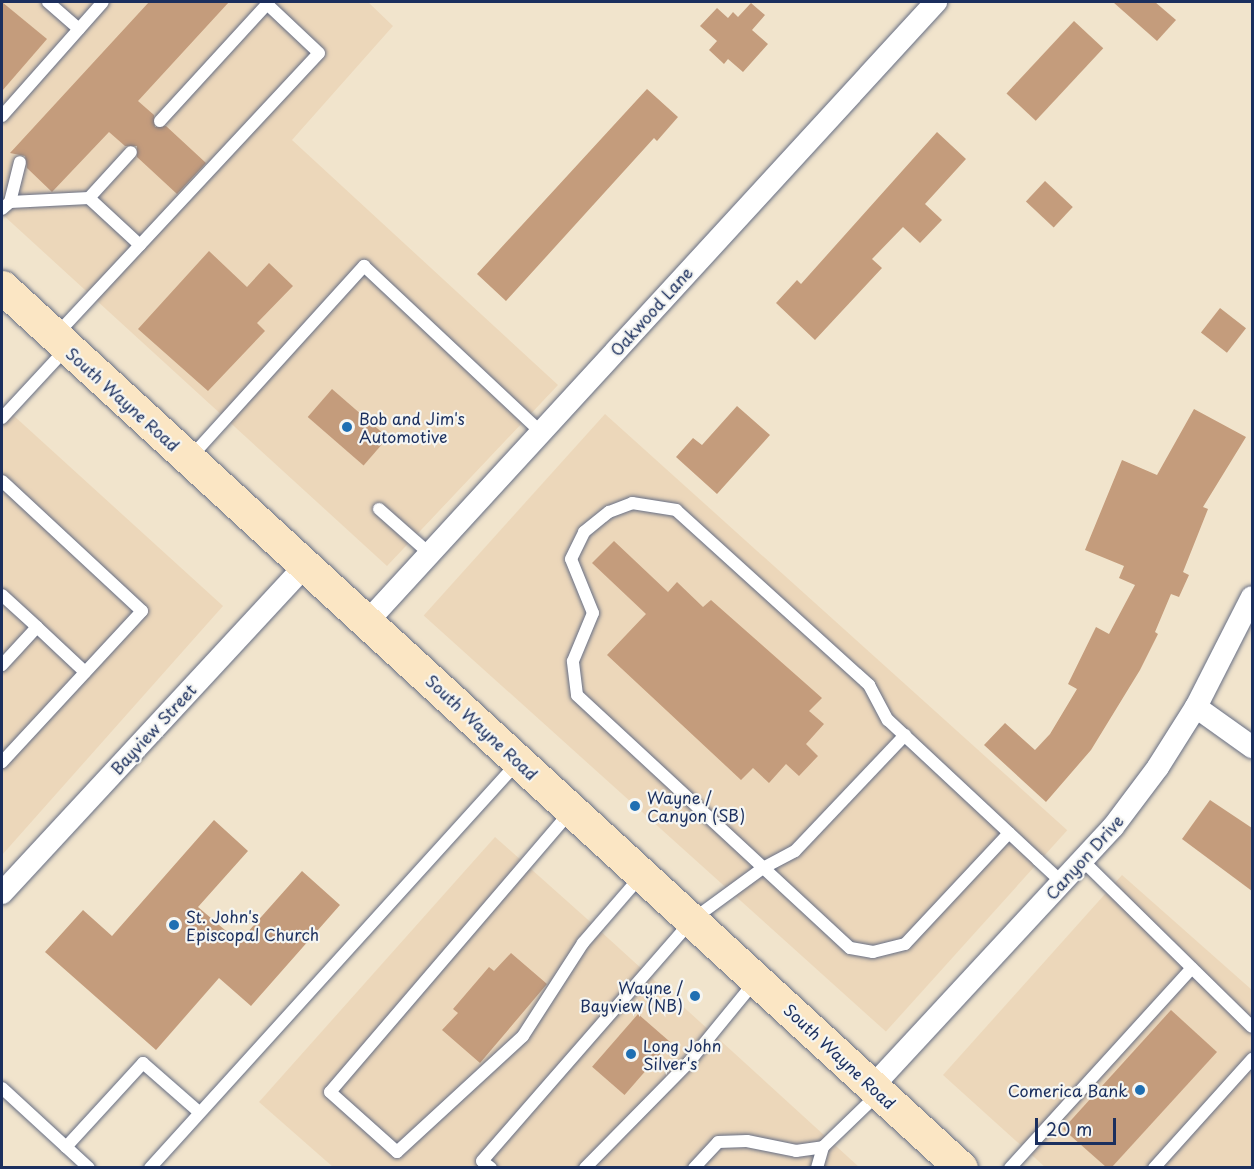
<!DOCTYPE html>
<html>
<head>
<meta charset="utf-8">
<style>
	body { margin:0 }
	#map { position:relative; width:1254px; height:1169px; overflow:hidden; background:#f1e4cc; font-family:"Playpen Sans",sans-serif }
	div>[style] { position:absolute }
	[style*='--x'] { left:calc(var(--x)*1px); top:calc(var(--y)*1px); width:calc(var(--w)*1px); rotate:calc(var(--a)*1deg) }
	.built>* { inset:0; background:#ecd7ba; transform-origin:0 0 }
	.building>* { inset:0; background:#c49c7c; transform-origin:0 0 }
	.roads { filter:drop-shadow(0 0 2px #666e84) drop-shadow(0 0 2px #666e84) }
	.service>* { height:12px; margin:-6px; padding:0 6px; transform-origin:6px; border-radius:6px; background:#fff }
	.minor>* { height:22px; margin:-11px; padding:0 11px; transform-origin:11px; border-radius:11px; background:#fff }
	.secondary>* { height:33px; margin:-16.5px; padding:0 16.5px; transform-origin:16.5px; border-radius:16.5px; background:#fbe6c4 }
	.dots>* { width:16px; height:16px; translate:-50% -50%; box-sizing:border-box; border:3px solid #f6f6f2; border-radius:50% }
	span { translate:-50% -50%; white-space:nowrap; text-align:center; line-height:1.15; -webkit-text-stroke:4.5px #f6f6f2; paint-order:stroke }
	.street-label { font-size:16px; color:#1b2f5e }
	.poi-label { font-size:16px; color:#1b2f5e }
	.left { translate:0 -50%; text-align:left }
	.right { translate:-100% -50%; text-align:right }
	.frame { position:absolute; inset:0; border:3px solid #1b2f5e; pointer-events:none }
	.scale { position:absolute; left:1035px; top:1118px; width:81px; height:27px; box-sizing:border-box; border:3px solid #1b2f5e; border-top:0; padding-left:8px; font-size:18px; line-height:21px; white-space:nowrap; color:#1b2f5e; -webkit-text-stroke:4px #f6f6f2; paint-order:stroke }
</style>
</head>
<body>
<div id="map">
	<div class="built">
		<div style="clip-path:polygon(2px 2px,368px 2px,393px 26px,292px 140px,558px 385px,387px 566px,2px 214px)"></div>
		<div style="clip-path:polygon(2px 405px,223px 606px,2px 855px)"></div>
		<div style="left:605px;top:414px;width:622px;height:271px;rotate:42deg"></div>
		<div style="clip-path:polygon(495px 837px,586px 918px,859px 1167px,333px 1167px,259px 1102px)"></div>
		<div style="clip-path:polygon(1122px 875px,1252px 990px,1252px 1167px,1045px 1167px,943px 1075px)"></div>
	</div>
	<div class="building">
		<div style="clip-path:polygon(2px 2px,47px 39px,2px 91px)"></div>
		<div style="clip-path:polygon(149px 2px,229px 2px,138px 101px,154px 115px,155px 127px,166px 126px,206px 163px,177px 194px,137px 157px,137px 146px,125px 146px,109px 132px,52px 192px,27px 168px,25px 156px,10px 153px)"></div>
		<div style="clip-path:polygon(1113px 2px,1155px 2px,1176px 20px,1157px 41px)"></div>
		<div style="clip-path:polygon(751px 3px,765px 15px,752px 30px,768px 44px,743px 72px,728px 59px,724px 64px,709px 50px,717px 41px,700px 26px,717px 8px,728px 18px,733px 12px,738px 17px)"></div>
		<div style="left:1074px;top:21px;width:40px;height:99px;rotate:43deg"></div>
		<div style="clip-path:polygon(647px 89px,678px 117px,657px 141px,654px 138px,506px 301px,477px 274px)"></div>
		<div style="clip-path:polygon(937px 132px,966px 159px,925px 204px,942px 220px,920px 243px,903px 227px,872px 259px,882px 268px,815px 340px,776px 303px,797px 280px,801px 284px)"></div>
		<div style="left:1045px;top:181px;width:38px;height:28px;rotate:43deg"></div>
		<div style="clip-path:polygon(209px 251px,247px 287px,269px 263px,293px 286px,257px 323px,265px 331px,208px 391px,138px 329px)"></div>
		<div style="left:1220px;top:308px;width:33px;height:31px;rotate:38deg"></div>
		<div style="left:332px;top:389px;width:74px;height:37px;rotate:41deg"></div>
		<div style="clip-path:polygon(737px 406px,770px 435px,717px 494px,676px 457px,693px 438px,702px 445px)"></div>
		<div style="clip-path:polygon(1194px 409px,1246px 437px,1203px 507px,1208px 509px,1183px 572px,1189px 575px,1179px 597px,1171px 594px,1155px 632px,1158px 634px,1140px 670px,1091px 750px,1046px 802px,984px 745px,1005px 723px,1035px 750px,1050px 734px,1077px 689px,1068px 684px,1096px 627px,1109px 634px,1135px 585px,1119px 578px,1124px 566px,1085px 550px,1122px 460px,1157px 475px)"></div>
		<div style="clip-path:polygon(614px 541px,668px 592px,677px 582px,703px 607px,711px 600px,822px 698px,809px 711px,824px 724px,806px 744px,818px 756px,799px 776px,786px 764px,769px 783px,753px 768px,741px 780px,607px 655px,646px 614px,592px 563px)"></div>
		<div style="clip-path:polygon(1210px 800px,1252px 828px,1252px 891px,1182px 839px)"></div>
		<div style="clip-path:polygon(214px 820px,248px 851px,198px 907px,239px 942px,302px 871px,340px 905px,251px 1006px,219px 978px,156px 1050px,45px 952px,83px 910px,112px 936px)"></div>
		<div style="clip-path:polygon(511px 953px,547px 984px,480px 1063px,442px 1030px,458px 1013px,453px 1009px,489px 967px,494px 971px)"></div>
		<div style="clip-path:polygon(1171px 1010px,1217px 1052px,1112px 1167px,1106px 1167px,1063px 1129px)"></div>
		<div style="left:638px;top:1014px;width:43px;height:70px;rotate:41deg"></div>
	</div>
	<div class="roads">
		<div class="service">
			<div style="--x:48;--y:2;--w:41;--a:41.1"></div>
			<div style="--x:2;--y:116;--w:152;--a:-48.5"></div>
			<div style="--x:160;--y:121;--w:161;--a:-47.5"></div>
			<div style="--x:89;--y:198;--w:62;--a:-47.6"></div>
			<div style="--x:10;--y:202;--w:79;--a:-2.9"></div>
			<div style="--x:89;--y:198;--w:69;--a:42.7"></div>
			<div style="--x:140;--y:245;--w:123;--a:133"></div>
			<div style="--x:2;--y:209;--w:11;--a:-41"></div>
			<div style="--x:10;--y:202;--w:41;--a:-76"></div>
			<div style="--x:140;--y:245;--w:262;--a:-47"></div>
			<div style="--x:319;--y:53;--w:70;--a:-136.7"></div>
			<div style="--x:2;--y:418;--w:94;--a:-47.2"></div>
			<div style="--x:189;--y:459;--w:261;--a:-47.8"></div>
			<div style="--x:364;--y:266;--w:243;--a:43.2"></div>
			<div style="--x:2;--y:481;--w:191;--a:42.9"></div>
			<div style="--x:142;--y:611;--w:206;--a:132.8"></div>
			<div style="--x:379;--y:509;--w:68;--a:41.4"></div>
			<div style="--x:2;--y:595;--w:47;--a:42.4"></div>
			<div style="--x:37;--y:627;--w:52;--a:132.6"></div>
			<div style="--x:37;--y:627;--w:66;--a:43.2"></div>
			<div style="--x:571;--y:811;--w:370;--a:130.6"></div>
			<div style="--x:330;--y:1092;--w:90;--a:41.8"></div>
			<div style="--x:397;--y:1152;--w:171;--a:-42.6"></div>
			<div style="--x:523;--y:1036;--w:111;--a:-57.2"></div>
			<div style="--x:583;--y:943;--w:89;--a:-49.1"></div>
			<div style="--x:1009;--y:833;--w:152;--a:133.1"></div>
			<div style="--x:905;--y:944;--w:33;--a:166"></div>
			<div style="--x:873;--y:952;--w:23;--a:-170"></div>
			<div style="--x:850;--y:948;--w:372;--a:-137.2"></div>
			<div style="--x:577;--y:695;--w:34;--a:-97"></div>
			<div style="--x:573;--y:661;--w:52;--a:-67.4"></div>
			<div style="--x:593;--y:613;--w:58;--a:-112.2"></div>
			<div style="--x:571;--y:559;--w:30;--a:-64"></div>
			<div style="--x:584;--y:532;--w:32;--a:-39"></div>
			<div style="--x:609;--y:512;--w:25;--a:-21"></div>
			<div style="--x:632;--y:503;--w:45;--a:9"></div>
			<div style="--x:676;--y:510;--w:261;--a:42.2"></div>
			<div style="--x:869;--y:685;--w:40;--a:62"></div>
			<div style="--x:888;--y:720;--w:205;--a:43"></div>
			<div style="--x:1038;--y:860;--w:33;--a:43"></div>
			<div style="--x:1082;--y:860;--w:238;--a:44.5"></div>
			<div style="--x:2;--y:1088;--w:118;--a:42.6"></div>
			<div style="--x:66;--y:1147;--w:114;--a:-47.5"></div>
			<div style="--x:143;--y:1063;--w:74;--a:41.2"></div>
			<div style="--x:150;--y:1168;--w:548;--a:-47.81"></div>
			<div style="--x:491;--y:1168;--w:11;--a:-142"></div>
			<div style="--x:482;--y:1161;--w:320;--a:-48.9"></div>
			<div style="--x:692;--y:920;--w:88;--a:-36.2"></div>
			<div style="--x:763;--y:868;--w:36;--a:-28"></div>
			<div style="--x:795;--y:851;--w:160;--a:-46.5"></div>
			<div style="--x:585;--y:1168;--w:148;--a:-45.5"></div>
			<div style="--x:689;--y:1062;--w:106;--a:-50.7"></div>
			<div style="--x:694;--y:1168;--w:35;--a:-47"></div>
			<div style="--x:718;--y:1142;--w:29;--a:-2"></div>
			<div style="--x:747;--y:1141;--w:50;--a:11.5"></div>
			<div style="--x:796;--y:1151;--w:27;--a:-8"></div>
			<div style="--x:823;--y:1147;--w:78;--a:-44"></div>
			<div style="--x:817;--y:1168;--w:22;--a:-74"></div>
			<div style="--x:1010;--y:1168;--w:270;--a:-47.7"></div>
			<div style="--x:1154;--y:1168;--w:147;--a:-48"></div>
		</div>
		<div class="minor">
			<div style="--x:367;--y:622;--w:842;--a:-47.46"></div>
			<div style="--x:1196;--y:707;--w:69;--a:35.5"></div>
			<div style="--x:2;--y:893;--w:446;--a:-47.2"></div>
			<div style="--x:873;--y:1086;--w:353;--a:-47.2"></div>
			<div style="--x:1113;--y:827;--w:75;--a:-53.1"></div>
			<div style="--x:1158;--y:767;--w:71;--a:-57.7"></div>
			<div style="--x:1196;--y:707;--w:123;--a:-63"></div>
		</div>
		<div class="secondary">
			<div style="--x:2;--y:287;--w:1302;--a:42.57"></div>
		</div>
	</div>
	<div class="dots">
		<div style="left:347px;top:427px;background:#1f6fb2"></div>
		<div style="left:635px;top:806px;background:#1f6fb2"></div>
		<div style="left:174px;top:925px;background:#1f6fb2"></div>
		<div style="left:695px;top:996px;background:#1f6fb2"></div>
		<div style="left:631px;top:1054px;background:#1f6fb2"></div>
		<div style="left:1140px;top:1090px;background:#1f6fb2"></div>
	</div>
	<div class="street-label">
		<span style="left:651px;top:311px;rotate:-48deg">Oakwood Lane</span>
		<span style="left:123px;top:399px;rotate:42deg">South Wayne Road</span>
		<span style="left:482px;top:727px;rotate:43deg">South Wayne Road</span>
		<span style="left:153px;top:729px;rotate:-47deg">Bayview Street</span>
		<span style="left:1084px;top:857px;rotate:-48deg">Canyon Drive</span>
		<span style="left:840px;top:1056px;rotate:43deg">South Wayne Road</span>
	</div>
	<div class="poi-label">
		<span class="left" style="left:359px;top:427px">Bob and Jim's<br>Automotive</span>
		<span class="left" style="left:647px;top:806px">Wayne /<br>Canyon (SB)</span>
		<span class="left" style="left:186px;top:925px">St. John's<br>Episcopal Church</span>
		<span class="right" style="left:683px;top:996px">Wayne /<br>Bayview (NB)</span>
		<span class="left" style="left:643px;top:1054px">Long John<br>Silver's</span>
		<span class="right" style="left:1128px;top:1090px">Comerica Bank</span>
	</div>
	<div class="frame"></div>
	<div class="scale">20 m</div>
</div>
</body>
</html>
